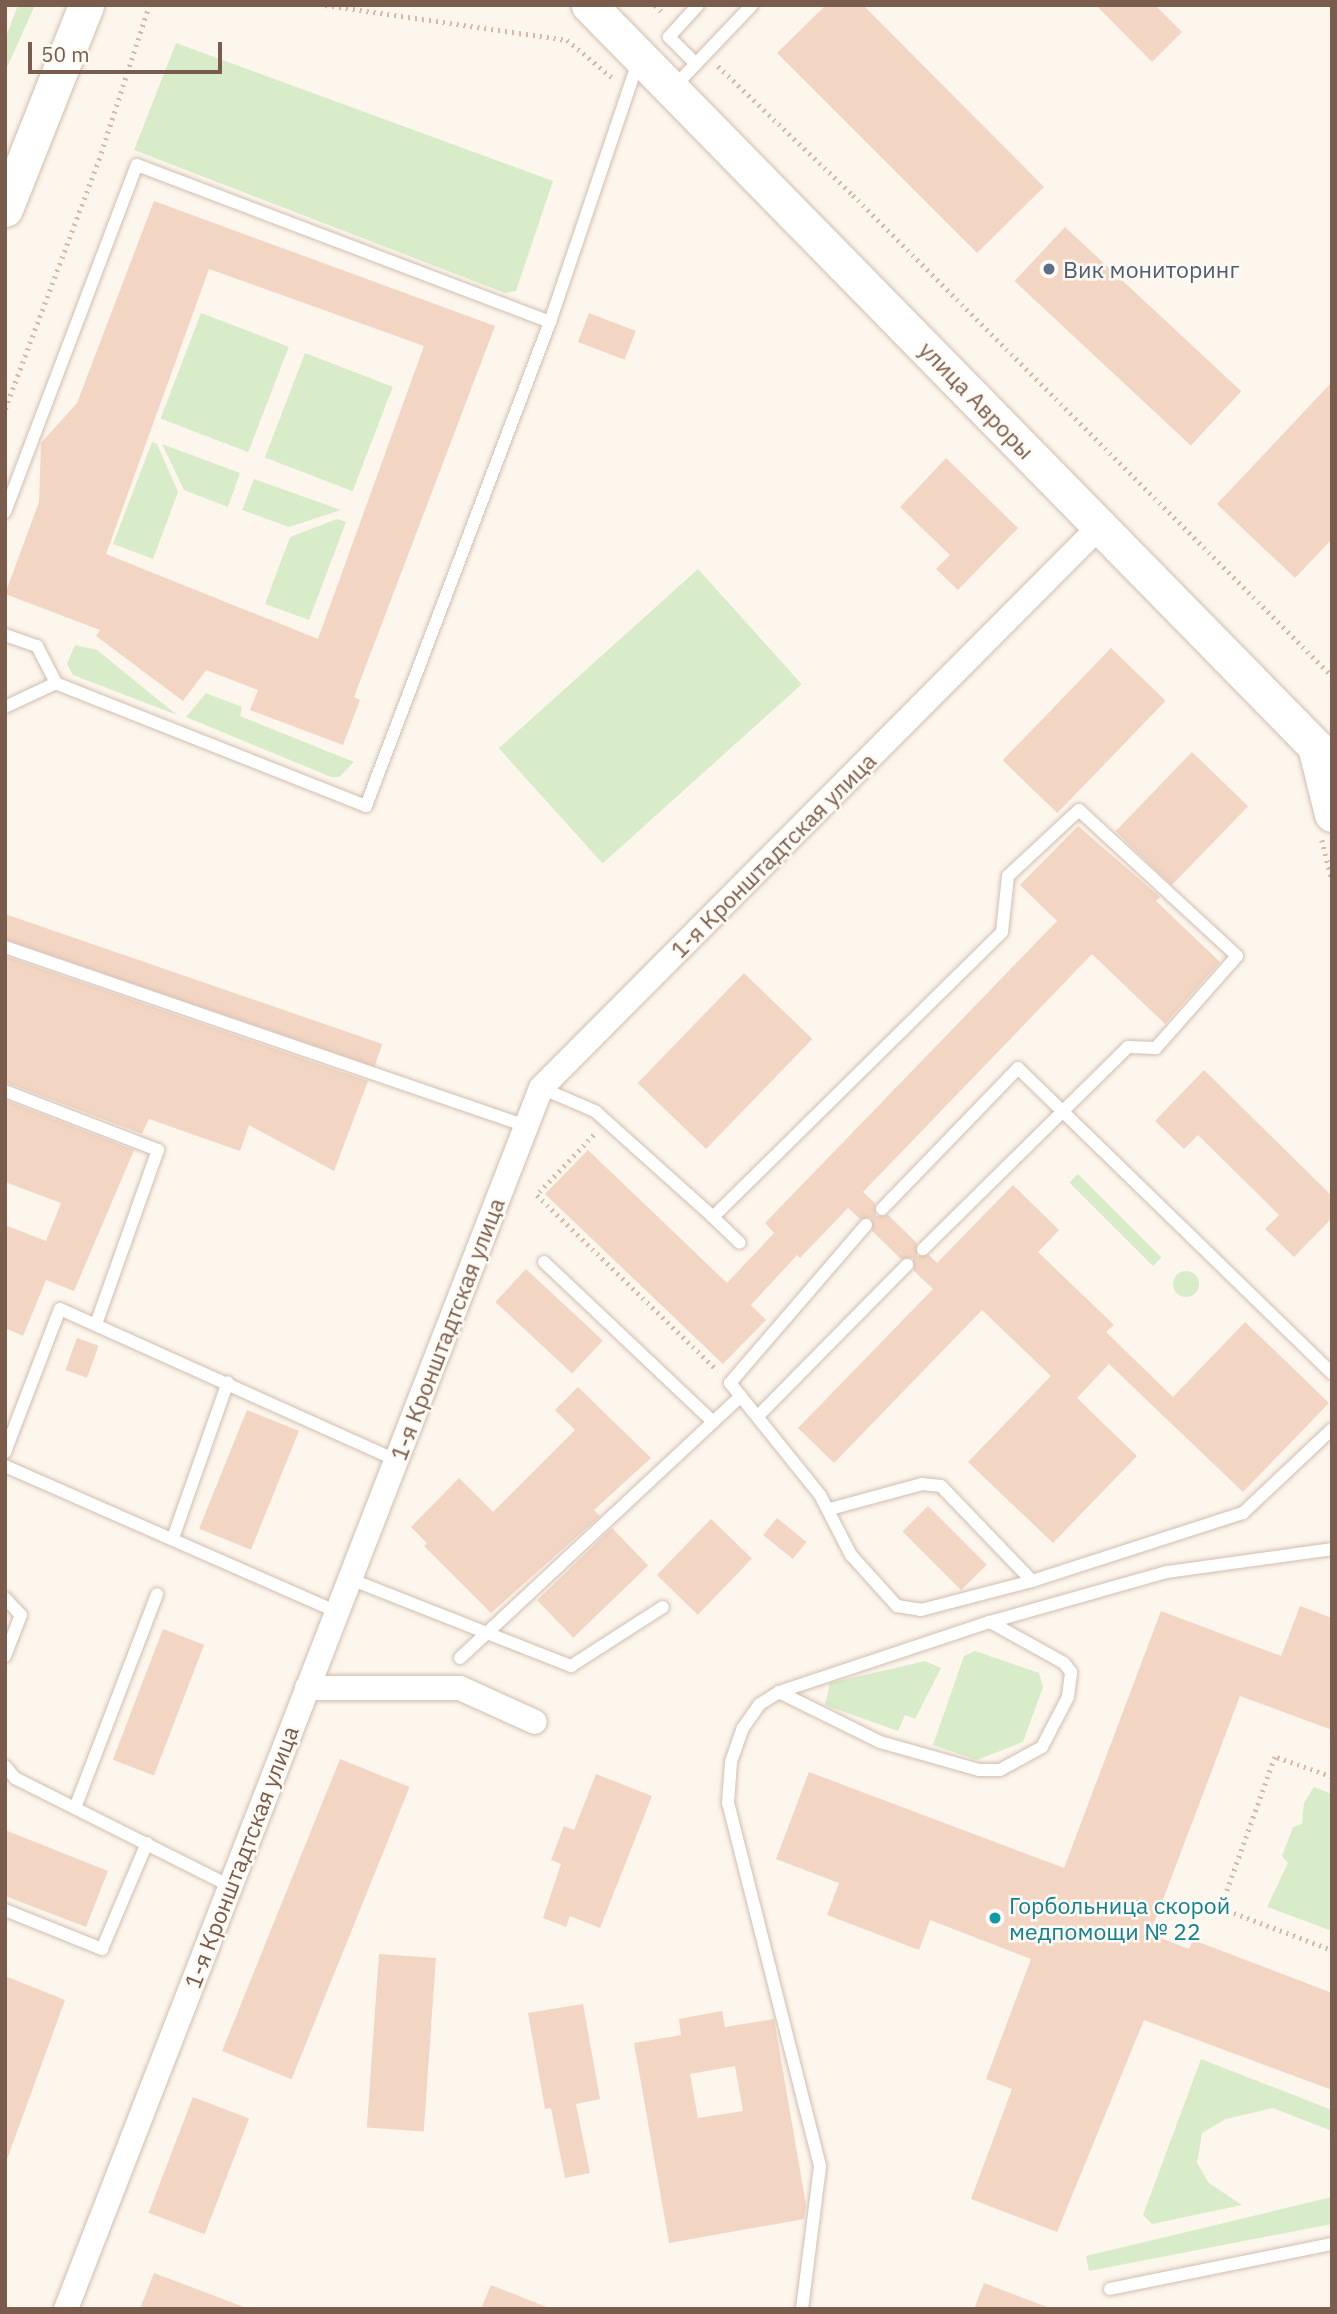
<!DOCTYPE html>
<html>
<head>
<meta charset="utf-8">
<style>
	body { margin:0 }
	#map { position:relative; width:1337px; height:2314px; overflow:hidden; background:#fdf6ec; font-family:"IBM Plex Sans",sans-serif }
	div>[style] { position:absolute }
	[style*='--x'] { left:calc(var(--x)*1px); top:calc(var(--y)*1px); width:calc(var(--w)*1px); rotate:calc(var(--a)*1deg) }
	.green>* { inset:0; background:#d8ecc9; transform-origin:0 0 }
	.round { border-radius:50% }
	.building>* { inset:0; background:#f3d5c3; transform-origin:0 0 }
	.path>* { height:4.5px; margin-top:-2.25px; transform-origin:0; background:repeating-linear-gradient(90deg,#d9b8a5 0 2px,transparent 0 7px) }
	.roads { filter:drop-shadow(0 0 2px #d1beb0) drop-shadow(0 0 2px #d1beb0) }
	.lane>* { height:12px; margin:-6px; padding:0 6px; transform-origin:6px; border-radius:6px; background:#fff }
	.street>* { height:24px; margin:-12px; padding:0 12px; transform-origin:12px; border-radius:12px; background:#fff }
	.secondary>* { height:35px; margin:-17.5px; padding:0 17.5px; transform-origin:17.5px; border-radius:17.5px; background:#fff }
	.dots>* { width:19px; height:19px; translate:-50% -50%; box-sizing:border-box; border:4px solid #fffaf3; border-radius:50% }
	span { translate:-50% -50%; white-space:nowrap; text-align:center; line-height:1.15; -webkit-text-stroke:5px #fffaf3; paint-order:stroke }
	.service-label { font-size:23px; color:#4e5e75 }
	.left { translate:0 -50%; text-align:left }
	.street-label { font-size:23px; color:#7a5c4d }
	.culture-label { font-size:23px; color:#0d838f }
	.frame { position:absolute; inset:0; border:7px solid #7a5c4d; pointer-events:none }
	.scale { position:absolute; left:28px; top:42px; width:194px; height:32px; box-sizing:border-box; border:4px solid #7a5c4d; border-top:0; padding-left:9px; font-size:21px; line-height:24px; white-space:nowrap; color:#7a5c4d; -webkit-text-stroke:5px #fffaf3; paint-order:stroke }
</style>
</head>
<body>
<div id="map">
	<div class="green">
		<div style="clip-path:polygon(18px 5px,35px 5px,5px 72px,5px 39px)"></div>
		<div style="clip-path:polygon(176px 43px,553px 181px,516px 291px,505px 293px,134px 150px)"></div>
		<div style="left:201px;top:313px;width:94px;height:113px;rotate:21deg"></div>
		<div style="left:305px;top:353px;width:94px;height:112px;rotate:21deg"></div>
		<div style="clip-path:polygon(152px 442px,157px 444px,178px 492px,153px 559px,113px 544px)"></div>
		<div style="clip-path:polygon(162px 444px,240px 473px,228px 507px,184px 490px)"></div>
		<div style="clip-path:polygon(254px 479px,341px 510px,289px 527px,242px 510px)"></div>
		<div style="clip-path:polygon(337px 519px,346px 522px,309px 620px,265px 604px,290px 537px)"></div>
		<div style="left:698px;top:569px;width:155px;height:268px;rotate:48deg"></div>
		<div style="clip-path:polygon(75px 645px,97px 650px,177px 715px,73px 675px,67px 664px)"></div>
		<div style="clip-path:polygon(206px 693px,242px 707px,240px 716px,354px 762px,339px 777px,331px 777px,186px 717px)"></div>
		<div style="left:1078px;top:1174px;width:118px;height:12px;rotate:45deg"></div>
		<div class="round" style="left:1173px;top:1271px;width:26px;height:26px"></div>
		<div style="clip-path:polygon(975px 1651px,1039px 1673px,1043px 1687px,1023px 1742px,977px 1760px,933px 1745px,964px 1656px)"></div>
		<div style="clip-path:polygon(925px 1661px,941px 1668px,915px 1719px,905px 1715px,898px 1731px,825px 1705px,830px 1683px)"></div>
		<div style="clip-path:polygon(1314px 1787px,1332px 1794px,1332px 1931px,1267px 1907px,1288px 1863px,1282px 1856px,1293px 1827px,1302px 1824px,1304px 1803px)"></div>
		<div style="clip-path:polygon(1201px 2059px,1332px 2110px,1332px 2131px,1273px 2108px,1226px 2119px,1202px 2133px,1197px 2163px,1209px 2183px,1242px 2205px,1152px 2224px,1143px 2215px)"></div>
		<div style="clip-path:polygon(1332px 2197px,1332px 2224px,1089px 2271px,1086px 2256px)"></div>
	</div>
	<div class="building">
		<div style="clip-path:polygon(826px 5px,863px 5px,1044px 187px,977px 253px,777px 53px)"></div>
		<div style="clip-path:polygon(1096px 5px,1155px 5px,1182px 32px,1152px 62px)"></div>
		<div style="clip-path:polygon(evenodd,154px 201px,495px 326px,354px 697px,360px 700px,343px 745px,250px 710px,258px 690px,206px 670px,183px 701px,96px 636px,100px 630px,5px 594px,39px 502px,41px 443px,77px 403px,154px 201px,209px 269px,424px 346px,318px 639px,106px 554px,209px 269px)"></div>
		<div style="left:1065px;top:227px;width:241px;height:74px;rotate:43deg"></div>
		<div style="left:589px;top:313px;width:50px;height:31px;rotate:21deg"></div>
		<div style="clip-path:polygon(1332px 382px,1332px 539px,1295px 578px,1217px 504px)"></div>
		<div style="clip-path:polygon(946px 458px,1018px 528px,958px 590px,936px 569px,950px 555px,900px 507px)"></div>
		<div style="left:1111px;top:648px;width:76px;height:156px;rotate:44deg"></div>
		<div style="left:1192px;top:752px;width:78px;height:110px;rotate:44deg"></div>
		<div style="clip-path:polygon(1078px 826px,1160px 897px,1156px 901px,1220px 962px,1165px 1024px,1092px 954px,863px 1192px,875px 1203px,876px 1216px,888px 1215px,917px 1243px,917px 1256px,929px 1255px,937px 1263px,1013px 1185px,1059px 1230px,1038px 1252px,1114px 1325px,1106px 1332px,1173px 1397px,1245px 1322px,1329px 1403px,1243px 1492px,1109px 1364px,1077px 1398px,1137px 1456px,1053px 1543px,968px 1462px,1051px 1376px,982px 1310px,834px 1463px,798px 1428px,933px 1289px,914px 1271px,913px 1258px,901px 1259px,872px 1231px,871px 1218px,860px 1219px,848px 1208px,800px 1258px,797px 1255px,751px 1305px,766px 1320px,723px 1364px,545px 1194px,588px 1150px,727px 1283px,774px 1233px,765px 1223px,1057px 921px,1020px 885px)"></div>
		<div style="left:5px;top:914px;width:399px;height:24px;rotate:19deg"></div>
		<div style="clip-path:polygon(5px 956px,368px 1081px,334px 1171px,249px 1125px,240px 1151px,149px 1119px,142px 1134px,5px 1082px)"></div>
		<div style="left:744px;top:973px;width:95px;height:153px;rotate:44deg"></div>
		<div style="clip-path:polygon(1204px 1070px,1332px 1196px,1332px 1218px,1294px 1257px,1265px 1229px,1279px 1215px,1198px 1135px,1184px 1149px,1155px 1121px)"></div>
		<div style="clip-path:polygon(5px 1100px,134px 1150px,74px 1291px,46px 1280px,23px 1336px,5px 1328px,5px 1225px,46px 1241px,61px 1203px,5px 1182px)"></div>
		<div style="left:526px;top:1269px;width:105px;height:45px;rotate:43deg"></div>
		<div style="left:77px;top:1338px;width:23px;height:34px;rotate:20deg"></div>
		<div style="clip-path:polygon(578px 1387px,651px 1458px,594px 1510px,600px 1516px,491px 1613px,424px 1546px,427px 1543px,411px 1527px,459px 1478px,493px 1512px,575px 1430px,555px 1410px)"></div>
		<div style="left:247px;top:1410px;width:56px;height:128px;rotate:22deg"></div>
		<div style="left:928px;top:1506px;width:83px;height:36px;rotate:45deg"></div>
		<div style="left:777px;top:1518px;width:38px;height:22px;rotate:39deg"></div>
		<div style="left:711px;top:1519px;width:57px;height:78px;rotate:44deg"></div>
		<div style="left:612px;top:1528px;width:52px;height:104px;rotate:46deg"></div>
		<div style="clip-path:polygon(1300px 1606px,1332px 1618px,1332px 1730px,1240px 1696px,1150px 1934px,1189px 1949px,1193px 1940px,1332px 1993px,1332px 2090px,1144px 2020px,1057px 2232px,971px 2199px,1012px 2089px,986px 2079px,1031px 1959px,930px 1920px,919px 1950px,827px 1915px,839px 1883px,776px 1859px,809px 1772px,1064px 1868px,1161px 1611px,1281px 1656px)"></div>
		<div style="left:163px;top:1629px;width:44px;height:140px;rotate:21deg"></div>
		<div style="left:340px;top:1759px;width:75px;height:315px;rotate:22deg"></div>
		<div style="clip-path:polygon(596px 1774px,652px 1796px,600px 1928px,570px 1916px,566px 1927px,543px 1918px,561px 1864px,551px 1860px,564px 1826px,574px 1830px)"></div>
		<div style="clip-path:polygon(5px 1830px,108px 1871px,86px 1927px,5px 1896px)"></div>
		<div style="left:379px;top:1954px;width:57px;height:174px;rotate:4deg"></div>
		<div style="clip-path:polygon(5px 1976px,65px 2000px,6px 2162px,5px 2162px)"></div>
		<div style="clip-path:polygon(583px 2004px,600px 2099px,576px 2104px,590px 2173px,565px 2178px,551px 2108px,545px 2109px,528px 2013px)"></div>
		<div style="clip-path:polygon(evenodd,722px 2011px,725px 2027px,774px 2019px,806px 2205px,804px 2219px,669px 2243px,634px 2043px,681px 2035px,679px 2019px,722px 2011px,735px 2066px,743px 2111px,698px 2118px,690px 2074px,735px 2066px)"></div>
		<div style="left:193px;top:2097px;width:60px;height:124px;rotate:21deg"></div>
		<div style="clip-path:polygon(154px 2273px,244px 2307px,243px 2309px,140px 2309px)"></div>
		<div style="clip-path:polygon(984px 2283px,1047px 2307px,1047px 2309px,974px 2309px)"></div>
		<div style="clip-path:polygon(491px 2285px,549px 2308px,548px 2309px,481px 2309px)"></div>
	</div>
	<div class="path">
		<div style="--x:325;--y:5;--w:245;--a:8.2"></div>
		<div style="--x:567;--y:40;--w:61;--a:39.7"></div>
		<div style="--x:655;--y:5;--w:13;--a:45"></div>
		<div style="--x:718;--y:66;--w:187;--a:43.7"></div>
		<div style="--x:853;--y:195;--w:679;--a:45.12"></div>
		<div style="--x:5;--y:409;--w:273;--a:-69.4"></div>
		<div style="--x:101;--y:153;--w:156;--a:-72"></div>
		<div style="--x:1322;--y:840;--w:41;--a:76"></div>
		<div style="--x:594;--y:1135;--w:83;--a:133.5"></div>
		<div style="--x:537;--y:1195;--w:252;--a:44.2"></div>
		<div style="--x:1332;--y:1777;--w:60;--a:-160.7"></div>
		<div style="--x:1275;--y:1757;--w:160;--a:109.7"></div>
		<div style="--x:1221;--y:1908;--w:119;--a:20.7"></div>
	</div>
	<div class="roads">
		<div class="lane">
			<div style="--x:695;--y:63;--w:37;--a:-135"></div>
			<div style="--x:669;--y:37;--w:43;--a:-47.8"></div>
			<div style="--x:672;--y:89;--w:116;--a:-46.4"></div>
			<div style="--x:550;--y:322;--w:278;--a:-71.3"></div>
			<div style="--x:5;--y:512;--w:371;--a:-69.2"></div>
			<div style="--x:137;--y:165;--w:442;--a:20.8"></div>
			<div style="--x:550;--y:322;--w:518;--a:110.82"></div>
			<div style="--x:366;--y:806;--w:334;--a:-158.4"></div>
			<div style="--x:56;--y:683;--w:56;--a:154.8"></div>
			<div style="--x:5;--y:635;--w:34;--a:19"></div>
			<div style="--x:37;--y:646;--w:42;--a:62.8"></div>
			<div style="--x:5;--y:947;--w:551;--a:18.96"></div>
			<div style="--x:541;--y:1088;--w:59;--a:23.1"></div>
			<div style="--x:595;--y:1111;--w:159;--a:41.9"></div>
			<div style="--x:713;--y:1217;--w:406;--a:-44.6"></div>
			<div style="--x:1002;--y:932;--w:56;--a:-83.9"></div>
			<div style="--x:1008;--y:876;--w:97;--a:-42.9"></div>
			<div style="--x:1079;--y:810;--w:215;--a:42.7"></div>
			<div style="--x:1237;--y:956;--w:123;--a:131.4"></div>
			<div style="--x:1156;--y:1048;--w:28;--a:-178"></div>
			<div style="--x:1128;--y:1047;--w:288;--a:135.4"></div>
			<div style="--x:5;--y:1091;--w:164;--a:21.1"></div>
			<div style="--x:158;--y:1150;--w:185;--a:109.6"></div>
			<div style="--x:882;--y:1209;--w:196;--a:-46"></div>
			<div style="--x:1018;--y:1068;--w:438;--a:44.2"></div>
			<div style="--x:713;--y:1217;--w:37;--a:44"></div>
			<div style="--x:866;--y:1225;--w:208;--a:130.7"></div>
			<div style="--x:730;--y:1383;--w:144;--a:51.2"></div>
			<div style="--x:820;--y:1495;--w:68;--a:62.7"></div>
			<div style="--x:851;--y:1555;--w:69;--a:48"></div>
			<div style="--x:897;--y:1606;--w:24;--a:9"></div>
			<div style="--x:921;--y:1610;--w:115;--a:-14.6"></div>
			<div style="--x:1032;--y:1581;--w:222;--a:-17.9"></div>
			<div style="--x:1243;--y:1513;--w:122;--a:-43.3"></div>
			<div style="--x:544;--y:1262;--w:233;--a:43.4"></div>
			<div style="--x:759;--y:1415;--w:211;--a:-45.4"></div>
			<div style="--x:5;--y:1452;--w:153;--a:-69"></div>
			<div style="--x:60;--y:1309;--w:368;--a:24.2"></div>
			<div style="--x:5;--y:1466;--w:363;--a:23.7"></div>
			<div style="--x:830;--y:1509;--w:95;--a:-15.2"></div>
			<div style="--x:922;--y:1484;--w:19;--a:6"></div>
			<div style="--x:941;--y:1486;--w:132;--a:46.2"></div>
			<div style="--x:173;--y:1538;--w:165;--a:-70.6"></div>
			<div style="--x:350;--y:1579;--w:238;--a:21.5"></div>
			<div style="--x:571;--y:1666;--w:109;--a:-32.7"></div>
			<div style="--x:5;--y:1598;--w:23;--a:47"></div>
			<div style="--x:21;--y:1615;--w:44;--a:111.3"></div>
			<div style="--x:460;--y:1658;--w:384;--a:-43"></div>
			<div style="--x:779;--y:1692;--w:113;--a:26.3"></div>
			<div style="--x:880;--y:1742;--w:103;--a:15.8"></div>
			<div style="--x:979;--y:1770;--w:21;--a:0"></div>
			<div style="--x:1000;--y:1770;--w:48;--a:-28.7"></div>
			<div style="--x:1042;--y:1747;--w:56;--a:-62.5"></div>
			<div style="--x:1068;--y:1697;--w:25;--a:-83"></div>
			<div style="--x:1071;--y:1672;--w:11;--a:-128"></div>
			<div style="--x:1064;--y:1663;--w:85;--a:-151"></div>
			<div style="--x:5;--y:1766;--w:16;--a:50"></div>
			<div style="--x:15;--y:1778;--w:241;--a:26.7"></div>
			<div style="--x:75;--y:1808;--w:229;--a:-69"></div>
			<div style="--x:5;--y:1910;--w:105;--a:21.9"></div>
			<div style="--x:102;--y:1949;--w:115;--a:-67"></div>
			<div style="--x:1110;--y:2289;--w:227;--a:-11.5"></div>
			<div style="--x:802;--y:2309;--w:144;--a:-82.8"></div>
			<div style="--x:820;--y:2166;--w:374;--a:-104.2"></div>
			<div style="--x:728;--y:1803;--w:41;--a:-85.8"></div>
			<div style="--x:731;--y:1762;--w:36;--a:-71"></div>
			<div style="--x:743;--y:1728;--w:29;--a:-55"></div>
			<div style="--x:760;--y:1704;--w:22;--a:-32"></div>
			<div style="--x:779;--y:1692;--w:222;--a:-18.4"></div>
			<div style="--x:990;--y:1622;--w:184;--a:-15.8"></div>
			<div style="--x:1167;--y:1572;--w:167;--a:-7.9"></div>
		</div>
		<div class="street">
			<div style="--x:307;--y:1688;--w:153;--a:0"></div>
			<div style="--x:460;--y:1688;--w:82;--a:24.4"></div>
			<div style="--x:66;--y:2309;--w:1310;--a:-68.74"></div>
			<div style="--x:541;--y:1088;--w:793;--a:-45.15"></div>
		</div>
		<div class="secondary">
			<div style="--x:589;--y:5;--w:1037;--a:45.59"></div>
			<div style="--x:1315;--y:746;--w:70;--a:76"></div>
			<div style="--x:5;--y:209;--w:219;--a:-68.3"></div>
		</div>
	</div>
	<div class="dots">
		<div style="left:1049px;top:269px;background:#5c6f8a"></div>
		<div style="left:995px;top:1918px;background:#0f9aa8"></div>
	</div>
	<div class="service-label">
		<span class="left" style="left:1063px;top:269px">Вик мониторинг</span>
	</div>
	<div class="street-label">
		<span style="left:977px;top:400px;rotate:46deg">улица Авроры</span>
		<span style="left:773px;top:855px;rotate:-45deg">1-я Кронштадтская улица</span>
		<span style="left:447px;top:1329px;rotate:-69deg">1-я Кронштадтская улица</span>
		<span style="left:241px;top:1857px;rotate:-69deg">1-я Кронштадтская улица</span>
	</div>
	<div class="culture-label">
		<span class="left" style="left:1009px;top:1918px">Горбольница скорой<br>медпомощи № 22</span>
	</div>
	<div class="frame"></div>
	<div class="scale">50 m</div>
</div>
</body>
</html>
